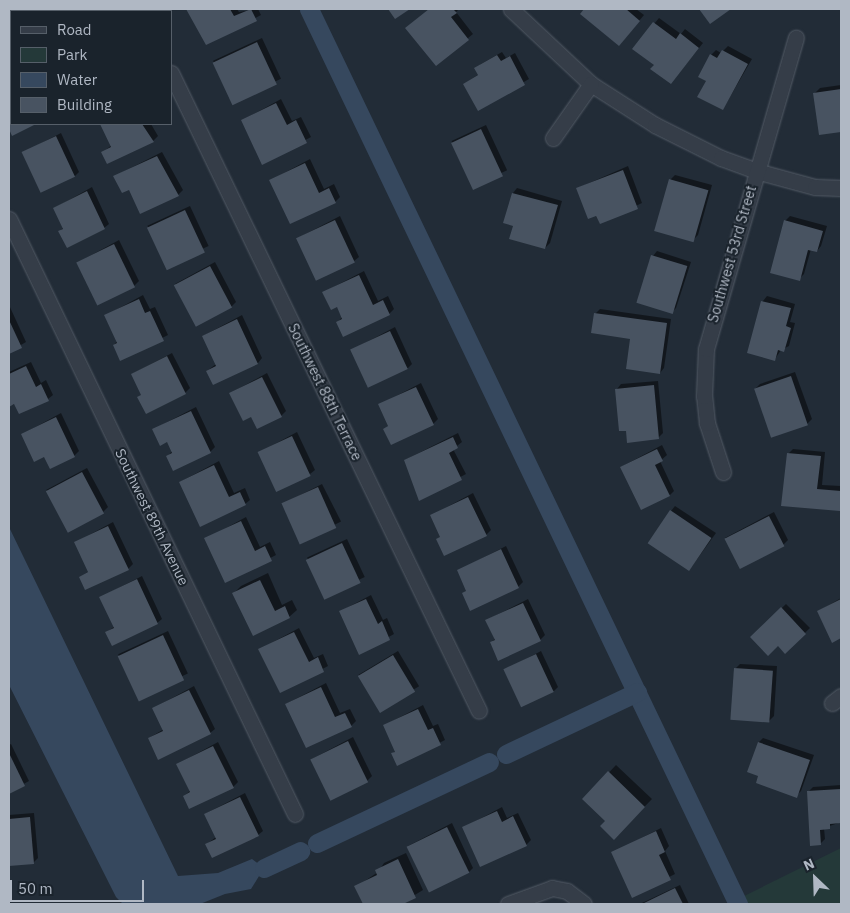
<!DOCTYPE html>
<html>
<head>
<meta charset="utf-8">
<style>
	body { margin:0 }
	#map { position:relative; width:850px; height:913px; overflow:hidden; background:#222c37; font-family:"IBM Plex Sans",sans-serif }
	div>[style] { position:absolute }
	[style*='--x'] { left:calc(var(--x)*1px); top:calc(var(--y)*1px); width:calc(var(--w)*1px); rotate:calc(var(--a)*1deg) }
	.green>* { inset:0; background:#243939 }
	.water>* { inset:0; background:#36485e }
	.shadow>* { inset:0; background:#0007; transform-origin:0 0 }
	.canal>* { height:19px; margin:-9.5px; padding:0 9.5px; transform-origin:9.5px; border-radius:9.5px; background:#36485e }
	.building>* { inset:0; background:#485361; transform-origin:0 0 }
	.roads { filter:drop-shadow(0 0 1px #535b66) drop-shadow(0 0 1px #535b66) }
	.street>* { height:15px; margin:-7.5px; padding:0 7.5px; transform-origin:7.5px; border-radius:7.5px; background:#353d48 }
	span { translate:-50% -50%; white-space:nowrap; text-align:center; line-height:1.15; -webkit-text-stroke:4px #1a232c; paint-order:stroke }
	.street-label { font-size:14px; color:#b0b8c4 }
	.frame { position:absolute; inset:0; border:10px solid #b0b8c4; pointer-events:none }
	.legend { position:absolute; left:10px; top:10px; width:162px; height:115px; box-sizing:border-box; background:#1a232c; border:1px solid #565f69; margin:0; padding:6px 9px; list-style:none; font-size:15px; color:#b0b8c4 }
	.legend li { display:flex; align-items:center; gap:10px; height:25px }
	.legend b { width:25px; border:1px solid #565f69 }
	.north { position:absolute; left:790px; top:853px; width:50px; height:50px; -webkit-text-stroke:4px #1a232c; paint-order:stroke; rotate:336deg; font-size:14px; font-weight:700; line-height:20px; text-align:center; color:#b0b8c4 }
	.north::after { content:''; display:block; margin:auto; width:18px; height:22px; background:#b0b8c4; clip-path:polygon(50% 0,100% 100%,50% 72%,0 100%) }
	.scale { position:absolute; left:10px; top:880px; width:134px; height:22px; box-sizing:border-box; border:2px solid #b0b8c4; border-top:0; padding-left:6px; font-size:15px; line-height:18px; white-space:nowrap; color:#b0b8c4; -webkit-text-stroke:4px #1a232c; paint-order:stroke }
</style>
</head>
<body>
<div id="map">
	<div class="green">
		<div style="clip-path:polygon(841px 848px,841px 904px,738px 904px,736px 900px)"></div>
	</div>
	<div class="water">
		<div style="clip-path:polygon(9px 527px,178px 876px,218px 873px,252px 859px,264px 868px,251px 889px,225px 894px,200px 904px,123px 904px,116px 897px,9px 685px)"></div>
	</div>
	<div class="shadow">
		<div style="clip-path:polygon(188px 9px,237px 9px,239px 12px,258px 9px,261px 15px,207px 43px)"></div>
		<div style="clip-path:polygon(430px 9px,459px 9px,456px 12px,473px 34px,436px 64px,411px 24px)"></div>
		<div style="clip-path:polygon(586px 9px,636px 9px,644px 15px,623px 40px,581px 14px)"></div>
		<div style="clip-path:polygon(659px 18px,681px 34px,685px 29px,703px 43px,675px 78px,634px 48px)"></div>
		<div style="left:262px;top:38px;width:45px;height:54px;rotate:65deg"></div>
		<div style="clip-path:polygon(728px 46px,752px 59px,723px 109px,708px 80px,711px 55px,716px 50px,721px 53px)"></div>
		<div style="clip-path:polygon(502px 52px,506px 58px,515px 53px,529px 79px,478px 109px,464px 84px,479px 74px,476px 68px,481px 64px)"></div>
		<div style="clip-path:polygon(11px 81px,11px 124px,33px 124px,13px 134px,9px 125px)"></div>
		<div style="clip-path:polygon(841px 85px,841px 131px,820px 133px,815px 93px,820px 88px)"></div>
		<div style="clip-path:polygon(281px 99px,292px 121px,301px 117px,311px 137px,263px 163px,243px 120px)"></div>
		<div style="clip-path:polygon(102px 124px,151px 124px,158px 136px,153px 141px,103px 152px,112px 145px)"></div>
		<div style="left:486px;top:125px;width:50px;height:38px;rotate:65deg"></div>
		<div style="clip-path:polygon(61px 133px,79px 172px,75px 176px,24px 152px)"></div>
		<div style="clip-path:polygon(162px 152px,183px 190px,178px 195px,129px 189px,115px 176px)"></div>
		<div style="clip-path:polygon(310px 159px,324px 189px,334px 184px,340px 197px,335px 202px,271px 180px)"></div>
		<div style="clip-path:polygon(628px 166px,642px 203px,600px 223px,578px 188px)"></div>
		<div style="clip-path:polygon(675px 175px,712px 185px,698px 235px,693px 240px,670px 180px)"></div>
		<div style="clip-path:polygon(92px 187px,109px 224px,104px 228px,60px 231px,64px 227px,55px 208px)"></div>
		<div style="clip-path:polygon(517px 188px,562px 201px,550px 243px,545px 248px,514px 225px,513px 193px)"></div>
		<div style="left:190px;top:206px;width:44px;height:47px;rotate:65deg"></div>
		<div style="clip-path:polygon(340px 216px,359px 257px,354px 261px,298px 238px)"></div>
		<div style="clip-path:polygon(790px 216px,827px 226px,821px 246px,817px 251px,811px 249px,804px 274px,799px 279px,785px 221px)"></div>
		<div style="clip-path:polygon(119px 240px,139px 281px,134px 286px,77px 263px)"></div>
		<div style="clip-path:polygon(657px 251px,691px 262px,676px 308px,671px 313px,653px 256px)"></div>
		<div style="clip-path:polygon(215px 262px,236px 302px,231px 307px,175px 284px)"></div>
		<div style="clip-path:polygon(364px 271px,378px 301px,388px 296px,394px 309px,389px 314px,338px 322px,342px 317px,337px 306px,324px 292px)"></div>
		<div style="clip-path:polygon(143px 295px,150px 309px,155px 307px,168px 335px,121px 359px,114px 345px,117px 341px,105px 316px)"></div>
		<div style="clip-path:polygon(767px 296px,795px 304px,790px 322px,795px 323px,789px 346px,781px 350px,775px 359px,749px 352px,763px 301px)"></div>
		<div style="clip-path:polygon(9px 305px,26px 342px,9px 352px)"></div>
		<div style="clip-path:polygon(600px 309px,671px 319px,664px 368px,660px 373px,632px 338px,595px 314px)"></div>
		<div style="clip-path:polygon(242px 315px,262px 358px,258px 363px,207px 371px,216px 364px,203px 336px)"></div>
		<div style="clip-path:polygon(395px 327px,412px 364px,408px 368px,352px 350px)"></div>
		<div style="clip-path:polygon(172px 353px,190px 388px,185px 393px,142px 394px,132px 374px)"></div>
		<div style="clip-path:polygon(31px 362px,41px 383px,46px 380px,53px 395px,48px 399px,9px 405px,9px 372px)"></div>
		<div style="clip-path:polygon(795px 372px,812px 419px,807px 424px,755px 389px,760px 384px)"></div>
		<div style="clip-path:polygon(267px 373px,286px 411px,281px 416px,252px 415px,231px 393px)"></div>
		<div style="clip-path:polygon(658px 381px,663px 433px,658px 438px,617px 389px,621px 384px)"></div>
		<div style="clip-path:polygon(421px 383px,438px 419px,433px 424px,385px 429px,389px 425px,379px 405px)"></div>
		<div style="clip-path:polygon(196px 407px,215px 447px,210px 452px,168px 456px,172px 451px,167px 441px,154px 429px)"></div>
		<div style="clip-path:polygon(61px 413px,79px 451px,74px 456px,23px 434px)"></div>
		<div style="clip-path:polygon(297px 432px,315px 470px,310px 474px,260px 452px)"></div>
		<div style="clip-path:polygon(458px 433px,462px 442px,453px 449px,466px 474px,419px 499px,405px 460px)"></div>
		<div style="clip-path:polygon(662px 445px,667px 455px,660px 461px,674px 491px,670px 495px,621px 467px)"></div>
		<div style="clip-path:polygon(793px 449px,825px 452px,822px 485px,841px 486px,840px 510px,782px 505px,788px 454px)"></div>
		<div style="clip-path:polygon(219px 461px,234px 493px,245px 488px,250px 500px,245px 504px,180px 482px)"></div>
		<div style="clip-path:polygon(87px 468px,108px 507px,103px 512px,46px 490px)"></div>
		<div style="left:322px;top:484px;width:42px;height:43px;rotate:63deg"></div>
		<div style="clip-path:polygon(473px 493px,491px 530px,486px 535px,432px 515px)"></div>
		<div style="clip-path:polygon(675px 506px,716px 533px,690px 569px,671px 511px)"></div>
		<div style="clip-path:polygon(774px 512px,788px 540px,783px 545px,725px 538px)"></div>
		<div style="clip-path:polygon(246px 517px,260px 547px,270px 542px,276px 555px,226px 581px,206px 539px)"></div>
		<div style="clip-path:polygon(113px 522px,133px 564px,128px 569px,80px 577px,89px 571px,76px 542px)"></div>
		<div style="left:347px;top:539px;width:42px;height:44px;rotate:65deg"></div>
		<div style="clip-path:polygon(506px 546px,523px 582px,518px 587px,467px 590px,458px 571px)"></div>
		<div style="clip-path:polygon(268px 573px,282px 605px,292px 600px,297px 610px,289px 617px,234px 593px,241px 586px)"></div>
		<div style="clip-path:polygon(142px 576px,162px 619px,157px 623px,106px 633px,115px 626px,101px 597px)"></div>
		<div style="clip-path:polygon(371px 595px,383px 620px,387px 618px,394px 634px,360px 653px,341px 611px)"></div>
		<div style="clip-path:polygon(841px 598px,841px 637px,833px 641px,819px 611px)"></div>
		<div style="clip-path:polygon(528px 599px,545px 635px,540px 640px,491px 642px,495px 639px,487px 620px)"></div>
		<div style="clip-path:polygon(786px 604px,810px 628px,785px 652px,778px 644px,752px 637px)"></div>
		<div style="clip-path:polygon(299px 628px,314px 658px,323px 654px,328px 666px,280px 692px,260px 649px)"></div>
		<div style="left:168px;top:631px;width:47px;height:55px;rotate:65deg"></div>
		<div style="left:398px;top:651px;width:41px;height:46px;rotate:59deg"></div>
		<div style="clip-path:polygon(541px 651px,558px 687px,554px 691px,505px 670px)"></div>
		<div style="clip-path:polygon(740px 664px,777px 666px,774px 716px,769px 721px,735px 669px)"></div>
		<div style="clip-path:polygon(326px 683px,340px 713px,350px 709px,356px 721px,351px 726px,286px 704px)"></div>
		<div style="clip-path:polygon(194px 686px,215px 729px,210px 733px,149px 738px,164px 729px,154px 708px)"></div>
		<div style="clip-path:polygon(423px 705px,433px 726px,438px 724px,445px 740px,398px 764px,393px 754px,396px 750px,385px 725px)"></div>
		<div style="clip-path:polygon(353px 737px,372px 776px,367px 781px,312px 759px)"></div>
		<div style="clip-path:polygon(763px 738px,814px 755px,801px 791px,796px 796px,760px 775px,759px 742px)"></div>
		<div style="clip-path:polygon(218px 742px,238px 782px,233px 787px,184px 796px,191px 790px,178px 764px)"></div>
		<div style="clip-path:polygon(11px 744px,29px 781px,9px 792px,9px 745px)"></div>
		<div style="clip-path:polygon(616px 765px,652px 799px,614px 838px,607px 821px,584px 799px)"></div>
		<div style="clip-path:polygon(841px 785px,841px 822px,824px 828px,825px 839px,820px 844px,808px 792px,813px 787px)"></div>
		<div style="clip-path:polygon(245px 793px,263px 831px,258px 835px,207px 844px,216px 837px,205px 814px)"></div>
		<div style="clip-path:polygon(502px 807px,507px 818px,518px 813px,531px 840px,526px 845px,463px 828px)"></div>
		<div style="clip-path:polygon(34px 813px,38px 858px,33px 863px,9px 865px,9px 815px)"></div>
		<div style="clip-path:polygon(452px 823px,473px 868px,469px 872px,408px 846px)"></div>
		<div style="clip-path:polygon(661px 828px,669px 846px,665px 851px,675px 874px,632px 896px,612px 853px)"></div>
		<div style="clip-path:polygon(406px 853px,423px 890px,400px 904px,364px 904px,356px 887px,378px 872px,384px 863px)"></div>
		<div style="clip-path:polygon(680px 885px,689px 904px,641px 904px,642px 903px)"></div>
	</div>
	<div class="canal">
		<div style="--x:309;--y:9;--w:993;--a:64.39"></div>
		<div style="--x:506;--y:754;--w:145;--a:-25.3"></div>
		<div style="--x:317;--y:843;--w:190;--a:-25.2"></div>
		<div style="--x:264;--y:868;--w:40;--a:-25"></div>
	</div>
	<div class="building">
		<div style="clip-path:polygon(186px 9px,230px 9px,234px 16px,251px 9px,257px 21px,206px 45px)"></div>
		<div style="clip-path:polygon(388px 9px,410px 9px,395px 19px)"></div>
		<div style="clip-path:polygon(429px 9px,453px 9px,457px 13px,451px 17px,469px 40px,436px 66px,405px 28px)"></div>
		<div style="clip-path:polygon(584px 9px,626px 9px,640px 21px,619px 46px,580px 14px)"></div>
		<div style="clip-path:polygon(699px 9px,731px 9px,710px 24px)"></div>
		<div style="clip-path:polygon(653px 22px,676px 39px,680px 33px,699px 48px,671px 84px,650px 69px,654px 65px,632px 49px)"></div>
		<div style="left:257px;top:42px;width:47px;height:49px;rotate:65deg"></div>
		<div style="clip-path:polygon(722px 50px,748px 64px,723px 110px,697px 97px,706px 81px,698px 77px,710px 54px,717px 58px)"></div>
		<div style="clip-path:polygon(497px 55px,501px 61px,510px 56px,525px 85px,478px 111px,463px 84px,478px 75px,474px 68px)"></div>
		<div style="clip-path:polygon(11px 83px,11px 124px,36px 124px,12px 136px,9px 129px)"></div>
		<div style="clip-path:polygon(841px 89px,841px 132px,819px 135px,813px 93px)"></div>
		<div style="clip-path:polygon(276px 103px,287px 125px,296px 120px,307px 143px,262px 165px,241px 120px)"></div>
		<div style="clip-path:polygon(100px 124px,142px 124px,154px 142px,107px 164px,101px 152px,111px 147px)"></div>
		<div style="left:481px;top:129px;width:52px;height:33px;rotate:65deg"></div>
		<div style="left:56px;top:136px;width:45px;height:38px;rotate:65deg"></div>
		<div style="clip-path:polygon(157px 156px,179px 196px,140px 214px,129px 190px,122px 193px,113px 176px)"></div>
		<div style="clip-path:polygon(305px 163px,319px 193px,329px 188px,336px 203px,290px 224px,269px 180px)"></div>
		<div style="clip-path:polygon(623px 170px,638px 209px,600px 224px,596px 216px,588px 219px,576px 188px)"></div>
		<div style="left:669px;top:179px;width:41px;height:54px;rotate:16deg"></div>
		<div style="clip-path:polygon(87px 191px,105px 229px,67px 248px,58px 231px,63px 229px,53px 208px)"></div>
		<div style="clip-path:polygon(512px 193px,558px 205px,545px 249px,509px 239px,513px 226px,503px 223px)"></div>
		<div style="left:185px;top:210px;width:47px;height:42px;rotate:65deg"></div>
		<div style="left:335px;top:220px;width:47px;height:43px;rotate:65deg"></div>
		<div style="clip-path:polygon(784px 220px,823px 231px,817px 252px,808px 250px,800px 281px,770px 273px)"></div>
		<div style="left:114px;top:244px;width:48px;height:42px;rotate:64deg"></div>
		<div style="left:651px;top:255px;width:38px;height:50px;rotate:17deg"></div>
		<div style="left:210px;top:266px;width:47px;height:41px;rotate:62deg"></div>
		<div style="clip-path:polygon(359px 275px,373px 305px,383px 300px,390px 315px,343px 337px,336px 322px,342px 319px,337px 307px,331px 310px,322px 292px)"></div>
		<div style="clip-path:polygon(139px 299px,145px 313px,150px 311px,164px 341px,120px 361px,113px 345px,117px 343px,104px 315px)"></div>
		<div style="clip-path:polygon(761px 301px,791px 308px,786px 326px,791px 328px,784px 352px,778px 350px,775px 361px,747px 353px)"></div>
		<div style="clip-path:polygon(594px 313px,667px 323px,660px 374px,626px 369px,630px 339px,591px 333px)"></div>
		<div style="clip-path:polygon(237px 319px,258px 364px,213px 385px,206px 371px,216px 366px,202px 336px)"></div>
		<div style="clip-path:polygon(9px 320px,22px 348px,9px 354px)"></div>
		<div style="left:390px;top:331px;width:42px;height:44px;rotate:65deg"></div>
		<div style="clip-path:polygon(167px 356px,186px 394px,146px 414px,137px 397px,141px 395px,131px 374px)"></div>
		<div style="clip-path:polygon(26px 366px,36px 387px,41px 384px,49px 401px,19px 414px,14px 404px,9px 407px,9px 374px)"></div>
		<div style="left:791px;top:376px;width:52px;height:39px;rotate:71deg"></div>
		<div style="clip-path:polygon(262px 377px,282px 417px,257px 429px,251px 417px,243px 421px,229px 393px)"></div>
		<div style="clip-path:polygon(654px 385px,659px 439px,627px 443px,626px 431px,619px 431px,615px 389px)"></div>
		<div style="clip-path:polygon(416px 387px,434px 425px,391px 445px,383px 429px,388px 426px,378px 404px)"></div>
		<div style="clip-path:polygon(191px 411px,211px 453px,173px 471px,166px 456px,172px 453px,167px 442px,160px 446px,152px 429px)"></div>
		<div style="clip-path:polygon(56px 417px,75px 457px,50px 469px,44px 457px,34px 462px,21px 434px)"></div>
		<div style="left:292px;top:436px;width:44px;height:38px;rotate:65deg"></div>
		<div style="clip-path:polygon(453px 437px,458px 448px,449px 453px,462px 480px,419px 501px,404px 460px)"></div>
		<div style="clip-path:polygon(657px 449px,663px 461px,655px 465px,670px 496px,641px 510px,620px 467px)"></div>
		<div style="clip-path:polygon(787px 453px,821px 456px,817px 489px,841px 491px,840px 511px,781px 506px)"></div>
		<div style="clip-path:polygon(214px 465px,229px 497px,240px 492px,246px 505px,200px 527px,179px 482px)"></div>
		<div style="left:82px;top:472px;width:47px;height:41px;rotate:62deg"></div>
		<div style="left:318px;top:487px;width:45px;height:40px;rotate:66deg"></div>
		<div style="clip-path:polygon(468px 497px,487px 536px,444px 556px,436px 539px,440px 537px,430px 515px)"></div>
		<div style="left:670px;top:510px;width:50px;height:40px;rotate:34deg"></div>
		<div style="left:769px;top:516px;width:34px;height:50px;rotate:63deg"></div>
		<div style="clip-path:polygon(241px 521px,255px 551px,265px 546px,272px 561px,225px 583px,204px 538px)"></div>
		<div style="clip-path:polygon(108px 526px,129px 570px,85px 590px,79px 577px,88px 572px,74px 542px)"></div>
		<div style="left:342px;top:543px;width:44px;height:40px;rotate:65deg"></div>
		<div style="clip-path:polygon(501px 549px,519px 588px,470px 611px,462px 593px,466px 591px,457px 570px)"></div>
		<div style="clip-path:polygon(137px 579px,158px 624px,112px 646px,105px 632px,114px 628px,99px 597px)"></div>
		<div style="clip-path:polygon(260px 580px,275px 611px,285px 606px,290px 618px,253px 636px,232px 593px)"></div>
		<div style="clip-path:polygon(366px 599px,378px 624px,382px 621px,390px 640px,359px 655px,339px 611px)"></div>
		<div style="clip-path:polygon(841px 599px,841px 638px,832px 643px,817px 611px)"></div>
		<div style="clip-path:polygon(523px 603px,541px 641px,498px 661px,490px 642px,495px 640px,485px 620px)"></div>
		<div style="clip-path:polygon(781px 607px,806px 634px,785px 654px,778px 646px,768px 656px,750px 637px)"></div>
		<div style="clip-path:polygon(294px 632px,309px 662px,318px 657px,324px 672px,280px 693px,258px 649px)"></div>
		<div style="left:163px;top:635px;width:50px;height:50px;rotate:65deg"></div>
		<div style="left:536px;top:654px;width:42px;height:36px;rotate:65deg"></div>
		<div style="left:393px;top:655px;width:43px;height:41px;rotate:59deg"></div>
		<div style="left:734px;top:668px;width:39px;height:52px;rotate:4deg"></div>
		<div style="clip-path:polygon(321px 687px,335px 717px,345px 713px,352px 727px,306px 748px,285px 704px)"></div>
		<div style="clip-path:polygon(189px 690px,211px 734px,158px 760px,148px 738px,163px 731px,152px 708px)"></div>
		<div style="clip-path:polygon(418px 709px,428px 730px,433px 728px,441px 745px,397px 766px,391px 753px,395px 752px,383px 725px)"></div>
		<div style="left:348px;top:741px;width:46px;height:42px;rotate:64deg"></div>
		<div style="clip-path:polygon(758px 742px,810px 760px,797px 798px,756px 783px,758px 776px,747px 772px)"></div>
		<div style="clip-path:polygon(213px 746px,234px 788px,189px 809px,183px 796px,190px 792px,176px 764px)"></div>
		<div style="clip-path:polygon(9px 753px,25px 786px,9px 794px)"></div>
		<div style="clip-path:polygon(608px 771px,645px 807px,614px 840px,600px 826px,605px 821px,582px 799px)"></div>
		<div style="clip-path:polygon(841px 789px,841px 823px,830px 824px,830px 829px,820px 830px,821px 845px,810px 846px,807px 791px)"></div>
		<div style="clip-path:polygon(240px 797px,259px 836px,212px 858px,205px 844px,216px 839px,204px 814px)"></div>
		<div style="clip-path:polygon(497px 811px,502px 822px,513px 816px,527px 846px,480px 867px,462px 827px)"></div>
		<div style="clip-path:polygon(30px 817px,34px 864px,9px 866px,9px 819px)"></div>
		<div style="left:447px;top:827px;width:51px;height:45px;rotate:64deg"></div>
		<div style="clip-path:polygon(656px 831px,665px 852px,659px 855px,671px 880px,632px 898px,611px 852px)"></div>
		<div style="clip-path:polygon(398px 859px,416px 898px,403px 904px,363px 904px,354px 886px,377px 875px,375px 870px)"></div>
		<div style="clip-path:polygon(675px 888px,683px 904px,642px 904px)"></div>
	</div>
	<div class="roads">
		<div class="street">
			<div style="--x:140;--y:9;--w:3;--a:45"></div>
			<div style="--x:511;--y:9;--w:110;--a:43.2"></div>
			<div style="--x:591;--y:84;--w:76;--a:32.6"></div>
			<div style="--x:655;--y:125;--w:74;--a:26.6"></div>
			<div style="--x:721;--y:158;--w:37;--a:20"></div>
			<div style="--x:756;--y:171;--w:61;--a:15.2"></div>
			<div style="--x:815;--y:187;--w:26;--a:2"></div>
			<div style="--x:56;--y:11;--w:5;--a:-22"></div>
			<div style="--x:9;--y:34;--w:3;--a:-45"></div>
			<div style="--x:171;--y:73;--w:708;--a:64.23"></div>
			<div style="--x:553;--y:138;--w:66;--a:-54.9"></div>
			<div style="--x:9;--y:219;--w:660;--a:64.33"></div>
			<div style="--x:723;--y:472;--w:52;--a:-108.1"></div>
			<div style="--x:707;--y:423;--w:27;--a:-96"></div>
			<div style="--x:704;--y:396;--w:47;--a:-87.6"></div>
			<div style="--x:706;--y:349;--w:324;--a:-73.9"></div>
			<div style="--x:832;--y:703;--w:11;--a:-38"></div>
			<div style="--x:508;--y:904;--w:47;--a:-20"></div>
			<div style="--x:552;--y:888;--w:15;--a:11"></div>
			<div style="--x:567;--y:891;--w:21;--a:37"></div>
		</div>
	</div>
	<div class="street-label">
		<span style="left:732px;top:254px;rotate:-74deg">Southwest 53rd Street</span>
		<span style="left:325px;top:392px;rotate:64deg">Southwest 88th Terrace</span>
		<span style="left:152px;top:517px;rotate:64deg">Southwest 89th Avenue</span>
	</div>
	<div class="frame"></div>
	<ul class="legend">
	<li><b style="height:6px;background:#353d48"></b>Road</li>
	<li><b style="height:14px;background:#243939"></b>Park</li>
	<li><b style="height:14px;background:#36485e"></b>Water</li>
	<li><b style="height:14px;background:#485361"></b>Building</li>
	</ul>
	<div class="north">N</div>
	<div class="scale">50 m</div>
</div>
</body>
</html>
